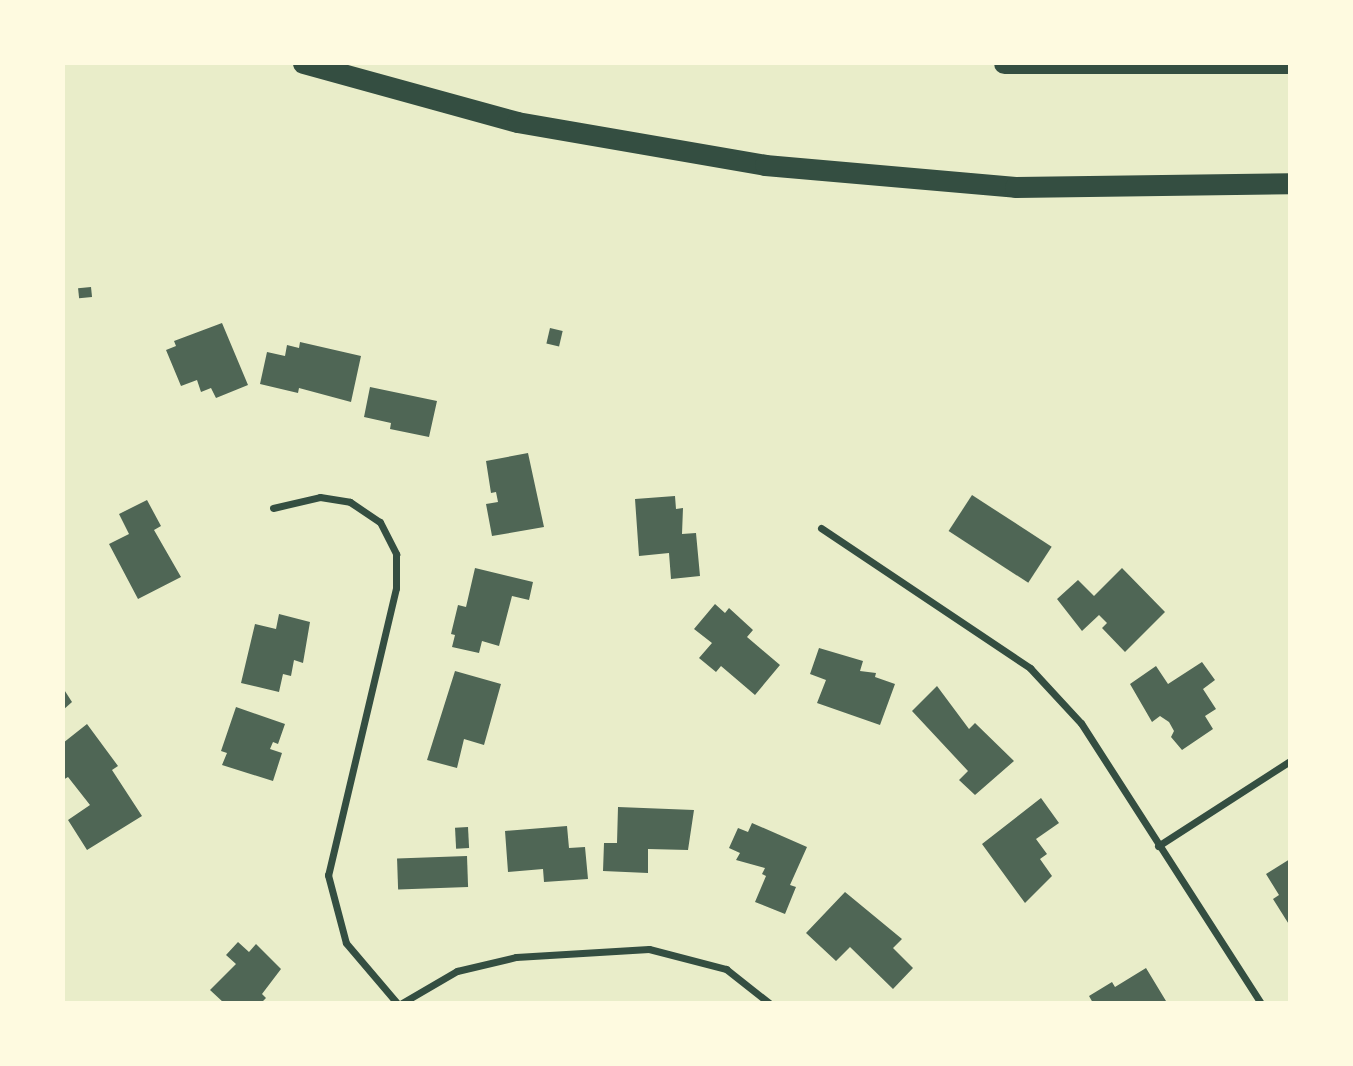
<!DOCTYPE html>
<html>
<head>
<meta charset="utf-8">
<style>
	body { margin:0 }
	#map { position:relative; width:1353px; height:1066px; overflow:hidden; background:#e9edc9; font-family:"Fira Sans",sans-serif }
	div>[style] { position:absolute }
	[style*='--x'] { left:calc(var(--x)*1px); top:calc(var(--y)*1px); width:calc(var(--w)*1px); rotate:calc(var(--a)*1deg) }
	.building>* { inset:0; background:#4f6655; transform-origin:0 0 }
	.minor>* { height:7px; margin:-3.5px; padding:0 3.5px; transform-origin:3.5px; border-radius:3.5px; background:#344e41 }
	.motorway>* { height:21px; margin:-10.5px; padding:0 10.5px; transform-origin:10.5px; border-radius:10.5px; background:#344e41 }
	span { translate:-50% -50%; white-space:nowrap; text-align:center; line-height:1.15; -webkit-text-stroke:5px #fefae0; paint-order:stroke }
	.frame { position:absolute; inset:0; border:65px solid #fefae0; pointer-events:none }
</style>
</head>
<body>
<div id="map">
	<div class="building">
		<div style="left:91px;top:287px;width:10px;height:13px;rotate:84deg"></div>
		<div style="clip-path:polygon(222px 323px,248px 385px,216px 398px,211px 388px,201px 392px,197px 380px,181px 386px,166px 350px,176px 346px,174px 341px)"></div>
		<div style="left:550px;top:328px;width:13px;height:16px;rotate:13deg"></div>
		<div style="clip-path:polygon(300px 342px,361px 356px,351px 402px,299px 388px,298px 393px,260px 384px,267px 352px,285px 356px,287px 345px,299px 348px)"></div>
		<div style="clip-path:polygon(370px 387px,437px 401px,429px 437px,390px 429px,391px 423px,364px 417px)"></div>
		<div style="clip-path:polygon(528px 453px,544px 527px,492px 536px,486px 504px,498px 502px,496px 492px,491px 493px,486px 461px)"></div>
		<div style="left:972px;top:495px;width:95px;height:43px;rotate:33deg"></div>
		<div style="clip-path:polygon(675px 496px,676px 509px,683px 508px,682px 534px,696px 533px,700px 576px,671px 579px,669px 553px,639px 556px,635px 499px)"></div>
		<div style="clip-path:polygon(147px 500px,161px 526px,154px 530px,181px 577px,138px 599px,109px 544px,129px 534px,119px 514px)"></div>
		<div style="clip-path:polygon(475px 568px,533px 582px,529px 600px,512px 596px,499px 646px,482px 641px,479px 653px,452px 647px,455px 635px,451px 634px,458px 605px,466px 607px)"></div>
		<div style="clip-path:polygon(1122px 568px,1165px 612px,1125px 652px,1102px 628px,1107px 623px,1099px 615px,1082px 631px,1057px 599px,1078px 580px,1094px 596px)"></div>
		<div style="clip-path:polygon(715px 604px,725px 613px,729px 608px,753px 630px,747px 637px,780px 665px,755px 695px,721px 666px,716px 672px,699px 658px,712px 643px,694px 629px)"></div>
		<div style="clip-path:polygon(279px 614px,310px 622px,303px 663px,294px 660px,291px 676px,283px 674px,279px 692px,241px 683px,255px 624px,276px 629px)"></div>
		<div style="clip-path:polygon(819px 648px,863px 661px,860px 671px,876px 673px,875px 677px,895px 684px,880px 725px,817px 703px,826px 680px,810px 674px)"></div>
		<div style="clip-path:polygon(1202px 662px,1215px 680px,1203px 689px,1216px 709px,1205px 716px,1213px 729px,1182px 750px,1171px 737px,1174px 731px,1169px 722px,1160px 716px,1152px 722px,1130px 684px,1156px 666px,1168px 684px)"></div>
		<div style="clip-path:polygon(455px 671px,501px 684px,484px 745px,464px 739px,457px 768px,427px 760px)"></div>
		<div style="clip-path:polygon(937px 686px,969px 729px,975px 723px,1014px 761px,975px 795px,959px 780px,968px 771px,912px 711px)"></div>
		<div style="clip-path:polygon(63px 688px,72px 702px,63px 710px)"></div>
		<div style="clip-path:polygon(236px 707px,285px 724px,278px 744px,273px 742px,270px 749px,282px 753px,273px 781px,222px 765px,227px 753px,221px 751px)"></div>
		<div style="clip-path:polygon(87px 724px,118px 766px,112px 770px,142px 816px,87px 850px,68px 820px,90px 805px,68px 777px,63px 780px,63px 743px)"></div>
		<div style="clip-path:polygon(1041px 798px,1059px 823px,1036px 839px,1047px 854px,1040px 859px,1052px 876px,1025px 903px,982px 844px)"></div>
		<div style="clip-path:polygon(618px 807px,694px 810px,688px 850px,648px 849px,648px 873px,603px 871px,604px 843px,617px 843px)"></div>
		<div style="clip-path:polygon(752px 823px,807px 847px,790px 885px,796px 887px,785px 914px,755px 902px,766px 876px,762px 874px,765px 868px,736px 860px,740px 853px,729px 848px,738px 828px,748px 832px)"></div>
		<div style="clip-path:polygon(567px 826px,569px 848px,585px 847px,588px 879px,544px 882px,543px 869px,508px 872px,505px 831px)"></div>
		<div style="left:468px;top:827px;width:21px;height:13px;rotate:87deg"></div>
		<div style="left:467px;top:856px;width:31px;height:70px;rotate:88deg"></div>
		<div style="clip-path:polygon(1290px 859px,1290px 926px,1273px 899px,1279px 895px,1266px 874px)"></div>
		<div style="clip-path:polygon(845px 892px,902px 939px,893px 948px,913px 968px,893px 989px,850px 947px,836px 961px,806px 933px)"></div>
		<div style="clip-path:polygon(238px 942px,249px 952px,256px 944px,281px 969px,262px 994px,266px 998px,261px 1003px,224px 1003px,210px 990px,236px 964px,226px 955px)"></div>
		<div style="clip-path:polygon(1146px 968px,1166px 1001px,1162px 1003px,1093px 1003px,1089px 996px,1112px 982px,1115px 987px)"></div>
	</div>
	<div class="minor">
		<div style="--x:273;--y:508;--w:48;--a:-13.2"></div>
		<div style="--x:320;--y:497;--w:30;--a:9"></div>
		<div style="--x:350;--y:502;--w:36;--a:34"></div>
		<div style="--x:380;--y:522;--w:36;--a:63"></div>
		<div style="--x:396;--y:554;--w:34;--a:90"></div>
		<div style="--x:396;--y:588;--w:295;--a:103.3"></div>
		<div style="--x:328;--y:875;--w:70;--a:75.2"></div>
		<div style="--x:346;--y:943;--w:79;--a:49.6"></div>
		<div style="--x:821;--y:528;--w:252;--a:33.8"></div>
		<div style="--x:1030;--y:668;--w:75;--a:47.2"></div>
		<div style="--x:1081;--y:723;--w:333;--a:57.3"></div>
		<div style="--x:1158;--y:846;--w:157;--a:-32.8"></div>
		<div style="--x:402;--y:1003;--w:64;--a:-30.2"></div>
		<div style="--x:457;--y:971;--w:61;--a:-13.3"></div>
		<div style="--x:516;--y:957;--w:133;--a:-3.4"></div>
		<div style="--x:649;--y:949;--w:80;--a:14.6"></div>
		<div style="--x:726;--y:969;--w:55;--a:38.3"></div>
	</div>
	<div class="motorway">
		<div style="--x:303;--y:63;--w:222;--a:15.4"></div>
		<div style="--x:517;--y:122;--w:252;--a:9.8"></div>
		<div style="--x:765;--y:165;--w:251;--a:5"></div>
		<div style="--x:1015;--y:187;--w:275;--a:-0.8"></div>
		<div style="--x:1004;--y:63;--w:283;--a:0"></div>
	</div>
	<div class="frame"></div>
</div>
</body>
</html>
